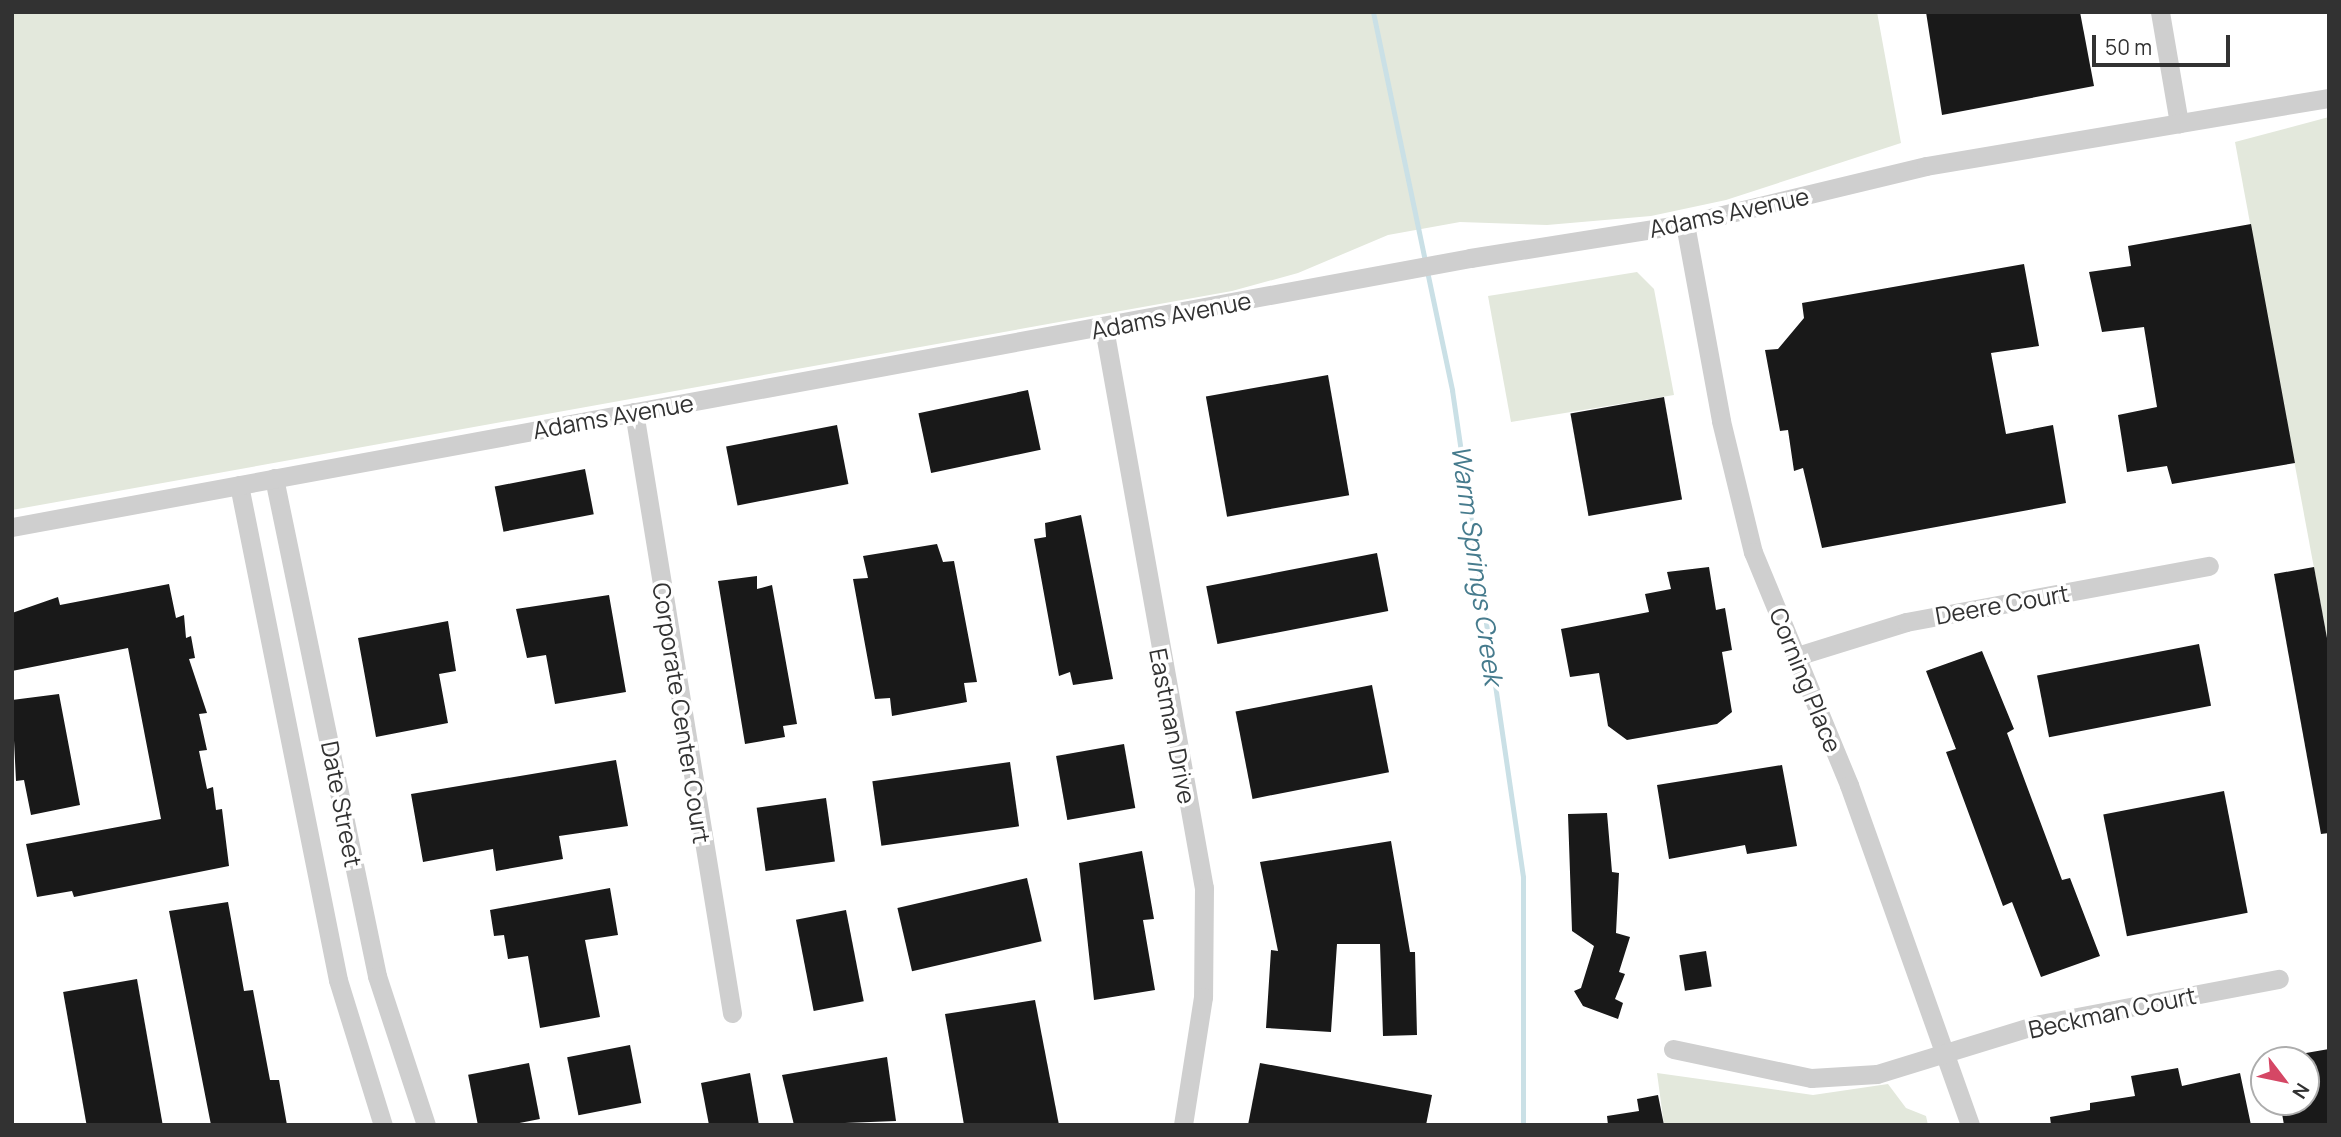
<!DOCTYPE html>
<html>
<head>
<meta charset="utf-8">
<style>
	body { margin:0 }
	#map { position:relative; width:2341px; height:1137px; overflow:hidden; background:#fff; font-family:Manrope,sans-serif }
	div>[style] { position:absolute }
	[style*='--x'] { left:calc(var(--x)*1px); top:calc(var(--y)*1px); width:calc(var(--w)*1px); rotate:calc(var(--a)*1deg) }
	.green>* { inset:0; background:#e3e8dc }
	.stream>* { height:5px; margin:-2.5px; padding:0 2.5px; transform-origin:2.5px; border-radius:2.5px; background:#cae0e6 }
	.building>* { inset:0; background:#191919; transform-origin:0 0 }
	.minor>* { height:19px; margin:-9.5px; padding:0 9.5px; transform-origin:9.5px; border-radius:9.5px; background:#cfcfcf }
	span { translate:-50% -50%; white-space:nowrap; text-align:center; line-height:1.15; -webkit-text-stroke:7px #fff; paint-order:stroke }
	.street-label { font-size:24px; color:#323232 }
	.water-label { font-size:26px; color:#467b8d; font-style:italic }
	.frame { position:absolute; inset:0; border:14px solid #323232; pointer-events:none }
	.north { position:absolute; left:2250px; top:1046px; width:70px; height:70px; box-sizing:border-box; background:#fff; border:2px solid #adadad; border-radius:50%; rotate:122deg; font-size:19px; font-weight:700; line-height:28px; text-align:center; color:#323232 }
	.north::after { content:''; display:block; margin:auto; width:24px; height:32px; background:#d54765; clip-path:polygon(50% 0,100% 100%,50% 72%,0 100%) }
	.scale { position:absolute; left:2092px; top:35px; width:138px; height:32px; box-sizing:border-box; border:4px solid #323232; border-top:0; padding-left:9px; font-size:21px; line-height:24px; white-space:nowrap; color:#323232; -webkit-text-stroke:5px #fff; paint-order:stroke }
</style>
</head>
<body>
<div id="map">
	<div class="green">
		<div style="clip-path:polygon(12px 12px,1877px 12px,1901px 143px,1726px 200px,1651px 216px,1547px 225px,1460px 222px,1388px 235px,1298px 273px,1232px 291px,12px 510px)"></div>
		<div style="clip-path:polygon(2329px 117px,2329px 649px,2235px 142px)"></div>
		<div style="clip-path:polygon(1637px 272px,1654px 289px,1674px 395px,1511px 422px,1488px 296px)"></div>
		<div style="clip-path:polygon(1657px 1073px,1813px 1095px,1888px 1084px,1906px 1108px,1926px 1116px,1928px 1125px,1664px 1125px)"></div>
	</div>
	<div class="stream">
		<div style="--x:1373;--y:12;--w:254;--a:78.2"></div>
		<div style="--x:1427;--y:271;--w:122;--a:78.1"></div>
		<div style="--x:1452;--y:390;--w:492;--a:81.7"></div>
		<div style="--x:1523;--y:877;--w:248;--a:90"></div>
	</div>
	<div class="building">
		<div style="clip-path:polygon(1926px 12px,2080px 12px,2094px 86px,1942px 115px)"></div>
		<div style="clip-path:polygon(2251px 224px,2295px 463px,2172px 484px,2167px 466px,2127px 472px,2118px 415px,2157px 407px,2144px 327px,2102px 332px,2089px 272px,2131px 266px,2128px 246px)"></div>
		<div style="clip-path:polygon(2024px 264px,2039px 346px,1991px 353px,2006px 434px,2053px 425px,2066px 503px,1822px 548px,1803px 468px,1794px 471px,1788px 430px,1780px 431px,1765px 350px,1778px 349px,1804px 318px,1802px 303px)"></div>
		<div style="left:1328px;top:375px;width:122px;height:124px;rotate:80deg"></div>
		<div style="left:1028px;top:390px;width:61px;height:112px;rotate:78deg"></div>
		<div style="left:1664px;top:397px;width:104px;height:95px;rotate:80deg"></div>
		<div style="left:837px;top:425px;width:60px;height:113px;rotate:79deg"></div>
		<div style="left:585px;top:469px;width:46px;height:92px;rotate:79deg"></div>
		<div style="clip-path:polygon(1081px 515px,1113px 679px,1073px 685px,1070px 672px,1059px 676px,1034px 539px,1046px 537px,1045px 523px)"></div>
		<div style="clip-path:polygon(937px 544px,943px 562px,954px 561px,977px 682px,964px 683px,967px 702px,892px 716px,890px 698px,875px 699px,853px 579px,868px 578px,863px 556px)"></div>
		<div style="left:1377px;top:553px;width:59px;height:174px;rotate:79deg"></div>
		<div style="clip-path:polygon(1709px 567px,1716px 610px,1725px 608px,1732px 650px,1722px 652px,1732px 712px,1717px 724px,1627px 740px,1608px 726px,1599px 673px,1570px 677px,1561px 629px,1649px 612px,1645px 594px,1671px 589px,1667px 572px)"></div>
		<div style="clip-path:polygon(2314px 567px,2329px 649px,2329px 833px,2321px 834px,2274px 574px)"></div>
		<div style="clip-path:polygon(757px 576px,757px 589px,772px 585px,797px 724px,783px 726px,785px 737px,745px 744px,718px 581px)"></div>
		<div style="clip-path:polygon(169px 584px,176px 618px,184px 615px,186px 638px,191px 636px,195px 658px,189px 659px,207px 713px,199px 714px,207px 750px,199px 751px,207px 789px,213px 787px,216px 810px,222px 809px,229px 866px,74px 897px,72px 891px,37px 897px,26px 844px,161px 819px,128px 648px,12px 671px,12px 613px,58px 597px,60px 605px)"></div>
		<div style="clip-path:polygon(609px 595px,626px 692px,555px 704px,546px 655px,527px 658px,516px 609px)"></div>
		<div style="clip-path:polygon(448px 621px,456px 671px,439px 674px,448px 723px,376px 737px,358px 638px)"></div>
		<div style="left:2199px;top:644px;width:63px;height:165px;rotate:79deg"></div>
		<div style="clip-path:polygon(1982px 651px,2014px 729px,2007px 733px,2062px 880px,2070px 878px,2100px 956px,2041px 977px,2012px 902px,2003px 906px,1946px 752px,1956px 749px,1926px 671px)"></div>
		<div style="left:1372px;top:685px;width:89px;height:139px;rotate:79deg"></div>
		<div style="clip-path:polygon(59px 694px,80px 805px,31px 815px,24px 780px,16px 781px,12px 700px)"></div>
		<div style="left:1124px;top:744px;width:65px;height:69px;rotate:80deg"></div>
		<div style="clip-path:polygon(616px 760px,628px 826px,559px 836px,563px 859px,496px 871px,493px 849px,423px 862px,411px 794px)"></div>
		<div style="left:1010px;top:762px;width:65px;height:139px;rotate:82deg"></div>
		<div style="clip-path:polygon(1782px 765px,1797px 846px,1747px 854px,1745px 845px,1669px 859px,1657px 785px)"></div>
		<div style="left:2224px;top:791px;width:124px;height:123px;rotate:79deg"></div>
		<div style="left:826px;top:798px;width:64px;height:70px;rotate:82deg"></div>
		<div style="clip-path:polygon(1607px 813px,1612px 872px,1619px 873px,1616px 933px,1630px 937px,1619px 972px,1625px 974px,1615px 999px,1623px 1003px,1618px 1019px,1583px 1006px,1574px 991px,1581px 988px,1594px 946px,1572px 931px,1568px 814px)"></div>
		<div style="clip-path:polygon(1391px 841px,1410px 952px,1415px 952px,1417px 1035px,1383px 1036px,1380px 944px,1337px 944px,1331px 1032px,1266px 1028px,1271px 950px,1278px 951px,1260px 862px)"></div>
		<div style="clip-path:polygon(1142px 851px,1154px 919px,1143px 920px,1155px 990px,1094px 1000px,1079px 863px)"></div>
		<div style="left:1027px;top:878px;width:65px;height:133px;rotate:77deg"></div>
		<div style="clip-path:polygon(610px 888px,618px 935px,585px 940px,600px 1017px,540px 1028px,528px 956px,508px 959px,504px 935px,494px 936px,490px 910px)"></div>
		<div style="clip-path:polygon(228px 902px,244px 991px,253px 990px,270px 1080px,279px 1080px,287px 1125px,211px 1125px,169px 911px)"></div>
		<div style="left:846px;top:910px;width:93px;height:51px;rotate:79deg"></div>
		<div style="left:1706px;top:951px;width:36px;height:27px;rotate:81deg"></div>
		<div style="left:137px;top:979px;width:148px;height:75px;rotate:80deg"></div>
		<div style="clip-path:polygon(1035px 1000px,1059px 1125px,964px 1125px,945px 1014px)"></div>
		<div style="left:630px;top:1045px;width:59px;height:64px;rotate:79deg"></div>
		<div style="clip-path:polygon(2329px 1049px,2329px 1125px,2284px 1125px,2280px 1102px,2306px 1102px,2306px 1053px)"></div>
		<div style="clip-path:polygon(887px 1057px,896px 1121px,794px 1125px,782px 1075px)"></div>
		<div style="left:529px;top:1063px;width:57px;height:62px;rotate:79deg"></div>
		<div style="clip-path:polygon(1260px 1063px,1432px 1095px,1426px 1125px,1248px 1125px)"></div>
		<div style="clip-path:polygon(2178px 1068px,2182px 1086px,2240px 1073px,2251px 1125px,2051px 1125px,2050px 1117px,2090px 1110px,2090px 1103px,2135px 1096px,2131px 1076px)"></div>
		<div style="clip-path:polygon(750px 1073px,759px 1125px,709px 1125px,701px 1083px)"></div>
		<div style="clip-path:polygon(1658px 1095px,1664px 1125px,1608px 1125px,1607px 1116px,1639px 1111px,1637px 1099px)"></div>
	</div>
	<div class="minor">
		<div style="--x:2160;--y:12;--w:113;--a:80.3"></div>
		<div style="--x:1685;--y:224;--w:200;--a:79.6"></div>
		<div style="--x:1721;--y:421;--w:135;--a:76.3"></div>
		<div style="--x:1753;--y:552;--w:252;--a:67.6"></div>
		<div style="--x:1849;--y:785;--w:361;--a:70.4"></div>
		<div style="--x:1104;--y:328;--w:569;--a:79.88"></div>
		<div style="--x:1204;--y:888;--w:109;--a:90.5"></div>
		<div style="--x:1203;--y:997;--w:130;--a:98.9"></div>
		<div style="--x:634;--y:412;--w:609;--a:80.74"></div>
		<div style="--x:274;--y:478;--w:509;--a:78.31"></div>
		<div style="--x:377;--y:976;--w:157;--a:71.8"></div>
		<div style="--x:239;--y:485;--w:505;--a:78.69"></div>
		<div style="--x:338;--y:980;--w:152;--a:72.8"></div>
		<div style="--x:12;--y:527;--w:1483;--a:-10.45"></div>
		<div style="--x:1470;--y:258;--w:218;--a:-9"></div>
		<div style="--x:1685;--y:224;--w:248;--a:-13.5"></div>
		<div style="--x:1926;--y:166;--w:409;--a:-9.6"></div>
		<div style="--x:1797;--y:656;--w:114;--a:-17.3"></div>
		<div style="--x:1906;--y:622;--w:308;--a:-10.5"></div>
		<div style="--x:1673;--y:1049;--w:141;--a:11.9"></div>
		<div style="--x:1811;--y:1078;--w:66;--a:-3.5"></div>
		<div style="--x:1877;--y:1074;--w:170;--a:-17.1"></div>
		<div style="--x:2040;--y:1024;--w:243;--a:-10.7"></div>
	</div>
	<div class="street-label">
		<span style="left:1729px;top:212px;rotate:-12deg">Adams Avenue</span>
		<span style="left:1171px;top:315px;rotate:-11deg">Adams Avenue</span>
		<span style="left:613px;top:416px;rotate:-10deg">Adams Avenue</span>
		<span style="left:2002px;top:604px;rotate:-10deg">Deere Court</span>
		<span style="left:1806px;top:680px;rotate:68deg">Corning Place</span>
		<span style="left:682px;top:713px;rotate:81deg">Corporate Center Court</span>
		<span style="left:1173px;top:726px;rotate:79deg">Eastman Drive</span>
		<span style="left:342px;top:804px;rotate:79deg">Date Street</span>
		<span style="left:2112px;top:1012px;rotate:-12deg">Beckman Court</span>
	</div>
	<div class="water-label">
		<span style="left:1477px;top:565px;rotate:82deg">Warm Springs Creek</span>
	</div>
	<div class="frame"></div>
	<div class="north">N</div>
	<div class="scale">50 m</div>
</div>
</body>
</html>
